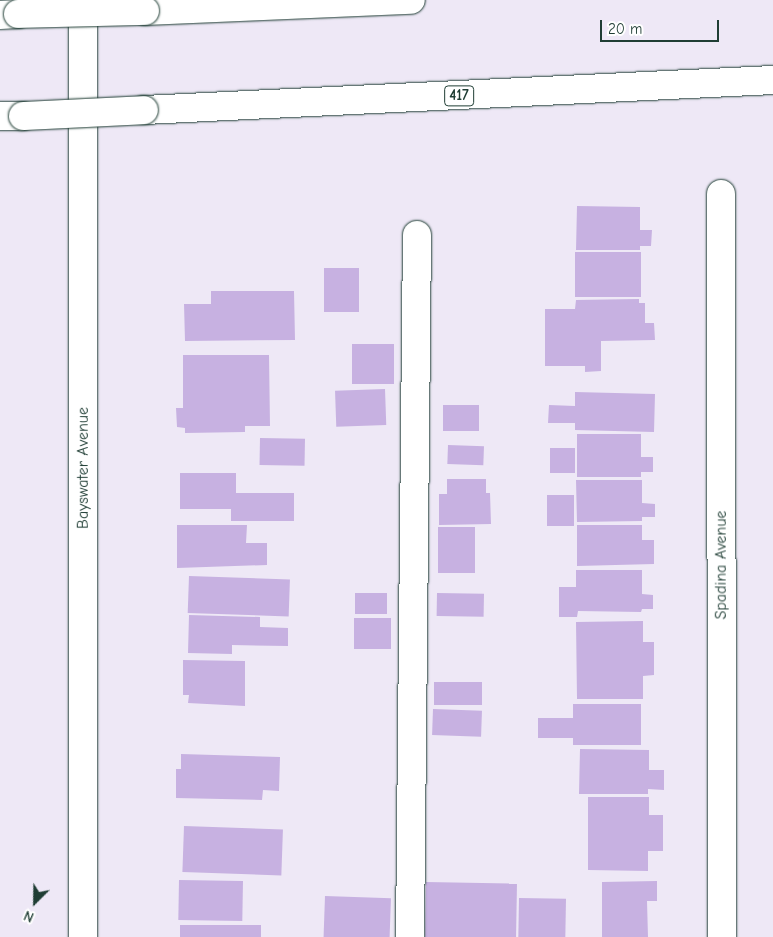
<!DOCTYPE html>
<html>
<head>
<meta charset="utf-8">
<style>
	body { margin:0 }
	#map { position:relative; width:773px; height:937px; overflow:hidden; background:#eee8f6; font-family:"Comic Neue",sans-serif }
	div>[style] { position:absolute }
	[style*='--x'] { left:calc(var(--x)*1px); top:calc(var(--y)*1px); width:calc(var(--w)*1px); rotate:calc(var(--a)*1deg) }
	.building>* { inset:0; background:#c7b1e1; transform-origin:0 0 }
	.roads { filter:drop-shadow(0 0 1px #1f3d34) drop-shadow(0 0 1px #1f3d34) }
	.minor>* { height:28px; margin:-14px; padding:0 14px; transform-origin:14px; border-radius:14px; background:#fff }
	.highway>* { height:28px; margin:-14px; padding:0 14px; transform-origin:14px; border-radius:14px; background:#fff }
	.bridges { filter:drop-shadow(0 0 1px #1f3d34) drop-shadow(0 0 1px #1f3d34) }
	.highway-bridge>* { height:28px; margin:-14px; padding:0 14px; transform-origin:14px; border-radius:14px; background:#fff }
	span { translate:-50% -50%; white-space:nowrap; text-align:center; line-height:1.15; -webkit-text-stroke:5px #fff; paint-order:stroke }
	.shield-label span { padding:1px 4px; background:#fff; border:1px solid; border-radius:4px; -webkit-text-stroke-width:0 }
	.shield-label { font-size:15px; color:#1f3d34; font-weight:700 }
	.street-label { font-size:16px; color:#1f3d34 }
	.north { position:absolute; left:10px; top:877px; width:50px; height:50px; -webkit-text-stroke:4px #fff; paint-order:stroke; rotate:203deg; font-size:14px; font-weight:700; line-height:20px; text-align:center; color:#1f3d34 }
	.north::after { content:''; display:block; margin:auto; width:18px; height:22px; background:#1f3d34; clip-path:polygon(50% 0,100% 100%,50% 72%,0 100%) }
	.scale { position:absolute; left:600px; top:20px; width:119px; height:22px; box-sizing:border-box; border:2px solid #1f3d34; border-top:0; padding-left:6px; font-size:15px; line-height:18px; white-space:nowrap; color:#1f3d34; -webkit-text-stroke:4px #fff; paint-order:stroke }
</style>
</head>
<body>
<div id="map">
	<div class="building">
		<div style="clip-path:polygon(577px 206px,640px 207px,640px 230px,652px 230px,651px 246px,640px 246px,640px 250px,576px 250px)"></div>
		<div style="left:575px;top:252px;width:66px;height:45px"></div>
		<div style="left:324px;top:268px;width:35px;height:44px"></div>
		<div style="clip-path:polygon(211px 291px,294px 291px,295px 340px,185px 341px,184px 304px,211px 304px)"></div>
		<div style="clip-path:polygon(639px 299px,639px 303px,645px 303px,645px 323px,654px 323px,655px 340px,601px 341px,601px 371px,585px 372px,585px 366px,545px 366px,545px 309px,575px 309px,576px 300px)"></div>
		<div style="left:352px;top:344px;width:42px;height:40px"></div>
		<div style="clip-path:polygon(183px 355px,269px 355px,270px 426px,245px 426px,245px 432px,185px 433px,185px 428px,177px 427px,176px 408px,183px 408px)"></div>
		<div style="left:385px;top:389px;width:36px;height:50px;rotate:88deg"></div>
		<div style="clip-path:polygon(575px 392px,655px 394px,654px 432px,575px 430px,575px 423px,548px 423px,549px 405px,575px 406px)"></div>
		<div style="left:443px;top:405px;width:36px;height:26px"></div>
		<div style="clip-path:polygon(577px 434px,641px 434px,641px 457px,653px 457px,653px 472px,641px 472px,641px 477px,577px 477px)"></div>
		<div style="left:260px;top:438px;width:45px;height:27px;rotate:1deg"></div>
		<div style="left:448px;top:445px;width:36px;height:19px;rotate:2deg"></div>
		<div style="left:550px;top:448px;width:25px;height:25px"></div>
		<div style="clip-path:polygon(180px 473px,236px 473px,236px 493px,294px 493px,294px 521px,231px 521px,231px 509px,180px 509px)"></div>
		<div style="clip-path:polygon(447px 479px,486px 479px,486px 493px,490px 493px,491px 524px,439px 525px,439px 494px,447px 494px)"></div>
		<div style="clip-path:polygon(576px 480px,642px 480px,642px 503px,655px 504px,655px 517px,642px 517px,642px 521px,577px 522px)"></div>
		<div style="left:547px;top:495px;width:27px;height:31px"></div>
		<div style="clip-path:polygon(177px 525px,247px 525px,246px 543px,267px 543px,267px 565px,177px 568px)"></div>
		<div style="clip-path:polygon(577px 525px,642px 525px,642px 540px,654px 540px,654px 564px,577px 566px)"></div>
		<div style="left:438px;top:527px;width:37px;height:46px"></div>
		<div style="clip-path:polygon(576px 570px,642px 570px,642px 594px,653px 595px,653px 609px,642px 609px,641px 612px,578px 611px,577px 617px,559px 617px,559px 587px,576px 587px)"></div>
		<div style="left:189px;top:576px;width:101px;height:37px;rotate:2deg"></div>
		<div style="left:355px;top:593px;width:32px;height:21px"></div>
		<div style="left:437px;top:593px;width:47px;height:23px;rotate:1deg"></div>
		<div style="clip-path:polygon(189px 615px,260px 617px,260px 627px,288px 628px,288px 646px,232px 645px,232px 654px,188px 653px)"></div>
		<div style="left:391px;top:618px;width:31px;height:37px;rotate:90deg"></div>
		<div style="clip-path:polygon(643px 621px,643px 642px,654px 642px,654px 675px,643px 676px,643px 699px,577px 699px,576px 622px)"></div>
		<div style="clip-path:polygon(183px 660px,245px 661px,245px 706px,188px 703px,189px 695px,183px 695px)"></div>
		<div style="left:434px;top:682px;width:48px;height:23px"></div>
		<div style="clip-path:polygon(573px 704px,641px 704px,641px 745px,573px 745px,573px 738px,538px 738px,538px 718px,573px 718px)"></div>
		<div style="left:433px;top:709px;width:49px;height:26px;rotate:2deg"></div>
		<div style="clip-path:polygon(580px 749px,649px 750px,649px 770px,664px 770px,664px 790px,648px 789px,648px 794px,579px 794px)"></div>
		<div style="clip-path:polygon(181px 754px,280px 757px,279px 791px,263px 790px,262px 800px,176px 798px,176px 769px,181px 769px)"></div>
		<div style="clip-path:polygon(588px 797px,649px 797px,649px 815px,663px 815px,663px 851px,648px 851px,648px 871px,588px 870px)"></div>
		<div style="left:184px;top:826px;width:99px;height:46px;rotate:2deg"></div>
		<div style="left:179px;top:880px;width:64px;height:40px;rotate:1deg"></div>
		<div style="clip-path:polygon(657px 881px,657px 901px,647px 901px,648px 937px,602px 937px,602px 882px)"></div>
		<div style="left:426px;top:882px;width:91px;height:55px;rotate:1deg"></div>
		<div style="left:325px;top:896px;width:66px;height:41px;rotate:2deg"></div>
		<div style="left:519px;top:898px;width:47px;height:39px;rotate:1deg"></div>
		<div style="left:261px;top:925px;width:12px;height:81px;rotate:90deg"></div>
	</div>
	<div class="roads">
		<div class="minor">
			<div style="--x:83;--y:0;--w:937;--a:90"></div>
			<div style="--x:721;--y:194;--w:743;--a:89.92"></div>
			<div style="--x:410;--y:937;--w:702;--a:-89.43"></div>
		</div>
		<div class="highway">
			<div style="--x:145;--y:11;--w:266;--a:-2.4"></div>
			<div style="--x:0;--y:15;--w:18;--a:-3"></div>
			<div style="--x:144;--y:110;--w:630;--a:-2.73"></div>
			<div style="--x:0;--y:116;--w:23;--a:0"></div>
		</div>
	</div>
	<div class="bridges">
		<div class="highway-bridge">
			<div style="--x:18;--y:14;--w:127;--a:-1.4"></div>
			<div style="--x:23;--y:116;--w:121;--a:-2.8"></div>
		</div>
	</div>
	<div class="shield-label">
		<span style="left:459px;top:96px">417</span>
	</div>
	<div class="street-label">
		<span style="left:83px;top:468px;rotate:-90deg">Bayswater Avenue</span>
		<span style="left:721px;top:565px;rotate:-90deg">Spadina Avenue</span>
	</div>
	<div class="north">N</div>
	<div class="scale">20 m</div>
</div>
</body>
</html>
